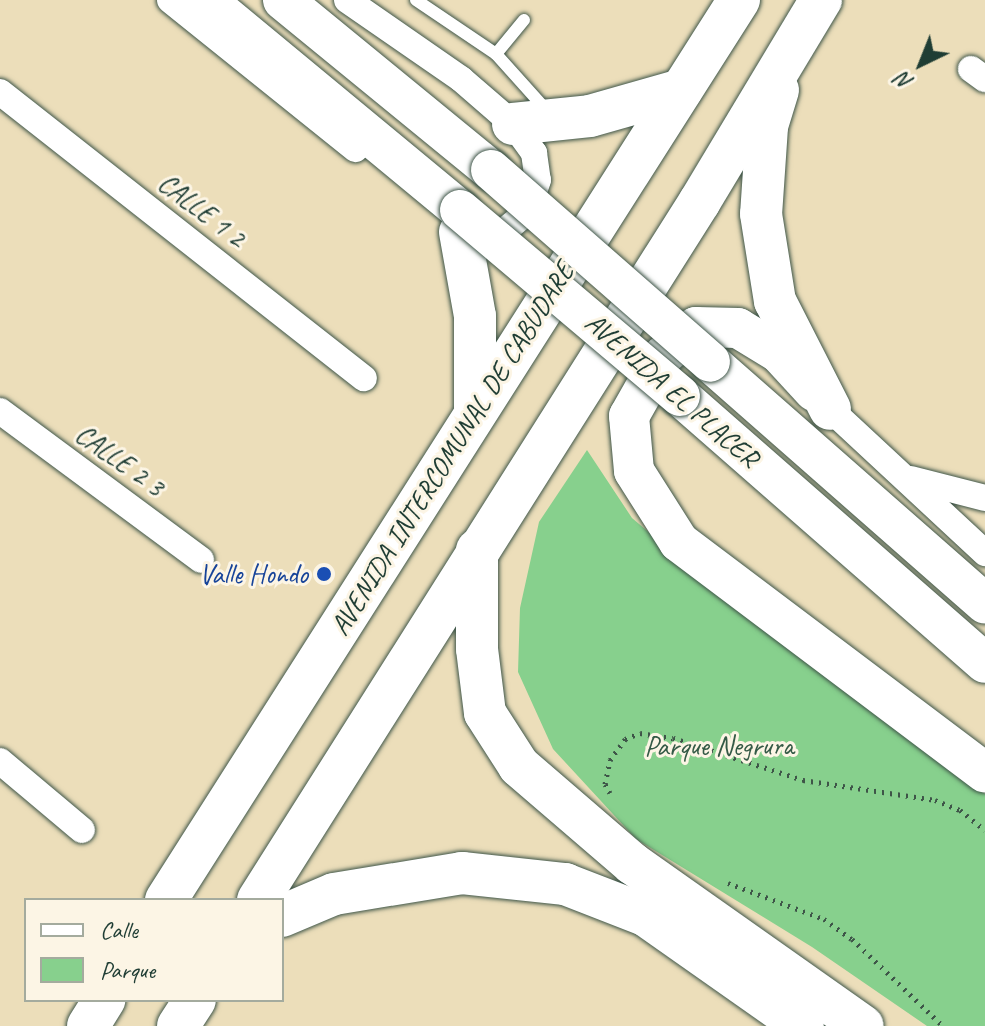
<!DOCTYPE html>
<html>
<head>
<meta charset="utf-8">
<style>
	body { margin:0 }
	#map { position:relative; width:985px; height:1026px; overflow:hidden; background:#ecdeba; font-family:Caveat,sans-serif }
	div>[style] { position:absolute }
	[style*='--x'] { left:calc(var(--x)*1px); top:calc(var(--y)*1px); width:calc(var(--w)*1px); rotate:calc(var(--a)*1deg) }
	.green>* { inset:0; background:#87d08d }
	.path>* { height:5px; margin-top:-2.5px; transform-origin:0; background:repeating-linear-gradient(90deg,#3e5548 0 2px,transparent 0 8px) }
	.roads { filter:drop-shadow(0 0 2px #3e5548) drop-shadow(0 0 2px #3e5548) }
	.service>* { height:12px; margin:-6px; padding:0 6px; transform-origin:6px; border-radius:6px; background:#fff }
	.minor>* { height:26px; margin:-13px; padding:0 13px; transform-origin:13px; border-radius:13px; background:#fff }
	.primary>* { height:40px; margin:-20px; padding:0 20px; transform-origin:20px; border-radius:20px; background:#fff }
	.trunk>* { height:42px; margin:-21px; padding:0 21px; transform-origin:21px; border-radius:21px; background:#fff }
	.bridges { filter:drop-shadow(0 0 2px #3e5548) drop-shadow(0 0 2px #3e5548) }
	.primary-bridge>* { height:40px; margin:-20px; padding:0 20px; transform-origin:20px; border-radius:20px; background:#fff }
	.dots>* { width:22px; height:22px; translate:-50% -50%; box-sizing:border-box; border:4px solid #fcf5e5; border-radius:50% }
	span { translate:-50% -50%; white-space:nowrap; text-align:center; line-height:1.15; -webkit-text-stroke:6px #fcf5e5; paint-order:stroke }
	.street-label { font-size:28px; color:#1f3d34 }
	.transit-label { font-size:28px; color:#164399 }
	.right { translate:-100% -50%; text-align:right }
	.park-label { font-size:28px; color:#345a46 }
	.legend { position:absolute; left:24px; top:898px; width:260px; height:104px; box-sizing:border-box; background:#fcf5e5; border:2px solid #a4ab9e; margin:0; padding:10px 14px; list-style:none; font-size:24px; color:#1f3d34 }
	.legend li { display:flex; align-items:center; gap:16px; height:40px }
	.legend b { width:40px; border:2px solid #a4ab9e }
	.north { position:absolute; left:881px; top:24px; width:80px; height:80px; -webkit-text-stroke:6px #fcf5e5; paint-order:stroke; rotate:223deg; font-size:22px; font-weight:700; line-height:32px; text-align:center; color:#1f3d34 }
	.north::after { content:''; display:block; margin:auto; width:28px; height:36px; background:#1f3d34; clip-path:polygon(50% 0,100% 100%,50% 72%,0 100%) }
</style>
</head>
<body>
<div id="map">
	<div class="green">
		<div style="clip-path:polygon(587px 450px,632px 518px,713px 587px,985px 794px,985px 1026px,927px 1026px,812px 947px,636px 839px,553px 749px,518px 672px,520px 608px,539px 522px)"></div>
	</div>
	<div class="path">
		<div style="--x:610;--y:793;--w:10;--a:-119"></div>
		<div style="--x:605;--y:784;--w:25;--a:-78"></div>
		<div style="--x:610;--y:760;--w:26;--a:-54"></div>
		<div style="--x:625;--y:739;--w:16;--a:-22"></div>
		<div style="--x:640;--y:733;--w:33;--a:9"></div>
		<div style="--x:673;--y:738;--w:137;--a:17.9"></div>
		<div style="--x:803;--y:780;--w:134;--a:8.6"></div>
		<div style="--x:935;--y:800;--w:27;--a:22"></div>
		<div style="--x:960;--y:810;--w:32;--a:39"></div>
		<div style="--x:728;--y:883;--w:103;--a:20.6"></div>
		<div style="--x:824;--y:919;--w:34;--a:36"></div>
		<div style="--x:852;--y:939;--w:126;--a:43.7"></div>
	</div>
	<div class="roads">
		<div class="service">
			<div style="--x:416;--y:0;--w:97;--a:34"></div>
			<div style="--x:496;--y:54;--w:79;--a:48.1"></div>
			<div style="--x:496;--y:54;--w:44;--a:-50.5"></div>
		</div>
		<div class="minor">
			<div style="--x:170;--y:0;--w:238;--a:38.8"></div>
			<div style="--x:347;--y:0;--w:139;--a:34.7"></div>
			<div style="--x:461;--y:79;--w:69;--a:40.9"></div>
			<div style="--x:513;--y:124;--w:36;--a:54"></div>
			<div style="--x:534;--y:153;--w:27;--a:82"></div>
			<div style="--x:538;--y:180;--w:34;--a:109"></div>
			<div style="--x:527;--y:212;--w:35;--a:140"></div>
			<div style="--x:500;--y:235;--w:20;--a:171"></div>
			<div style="--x:971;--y:69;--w:17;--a:36"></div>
			<div style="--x:0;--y:92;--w:463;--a:38.2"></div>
			<div style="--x:830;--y:409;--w:212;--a:42.9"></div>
			<div style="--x:0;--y:411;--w:250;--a:36.5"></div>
			<div style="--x:911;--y:479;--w:76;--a:14.4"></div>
			<div style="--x:0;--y:761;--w:107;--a:40.1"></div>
		</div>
		<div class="primary">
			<div style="--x:206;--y:0;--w:330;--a:39.6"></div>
			<div style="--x:283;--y:0;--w:269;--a:39.3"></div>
			<div style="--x:710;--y:362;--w:366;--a:41.3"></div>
			<div style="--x:814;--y:391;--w:52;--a:-132.6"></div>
			<div style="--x:779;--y:353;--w:48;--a:-148.6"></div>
			<div style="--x:738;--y:328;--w:42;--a:-178.6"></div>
			<div style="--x:696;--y:327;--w:44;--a:138.7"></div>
			<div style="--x:663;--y:356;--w:69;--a:119.5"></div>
			<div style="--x:629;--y:416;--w:55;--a:84.8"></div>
			<div style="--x:634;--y:471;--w:84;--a:57.6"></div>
			<div style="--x:679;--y:542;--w:383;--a:37"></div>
			<div style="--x:680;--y:396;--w:405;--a:41.2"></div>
		</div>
		<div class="trunk">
			<div style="--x:778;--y:90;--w:39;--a:107"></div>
			<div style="--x:767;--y:127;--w:87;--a:93.9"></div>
			<div style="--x:761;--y:214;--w:88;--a:80.9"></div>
			<div style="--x:775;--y:301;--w:121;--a:63"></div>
			<div style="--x:513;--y:124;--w:77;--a:-5.9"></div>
			<div style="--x:590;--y:116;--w:95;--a:-15.9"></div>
			<div style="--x:460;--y:232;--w:85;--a:79.9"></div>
			<div style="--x:475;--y:316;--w:94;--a:90"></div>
			<div style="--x:477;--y:550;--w:99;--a:90"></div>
			<div style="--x:477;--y:649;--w:64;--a:82.9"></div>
			<div style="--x:485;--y:713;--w:63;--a:57.3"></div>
			<div style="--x:519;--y:766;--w:150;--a:40.7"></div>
			<div style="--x:633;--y:864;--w:281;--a:35.2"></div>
			<div style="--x:166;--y:900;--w:1067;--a:-57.52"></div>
			<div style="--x:258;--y:900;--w:827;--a:-57.69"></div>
			<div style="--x:700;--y:201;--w:235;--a:-59"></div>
			<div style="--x:282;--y:916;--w:56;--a:-22.9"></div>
			<div style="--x:334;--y:894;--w:130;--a:-9.3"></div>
			<div style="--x:462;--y:873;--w:104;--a:6.1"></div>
			<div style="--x:565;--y:884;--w:86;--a:21.2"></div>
			<div style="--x:645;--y:915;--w:193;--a:35.1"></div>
			<div style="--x:88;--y:1026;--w:31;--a:-58"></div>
			<div style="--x:178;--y:1026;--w:31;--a:-57"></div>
		</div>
	</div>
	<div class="bridges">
		<div class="primary-bridge">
			<div style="--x:491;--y:170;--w:291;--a:41.2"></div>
			<div style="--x:460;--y:210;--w:288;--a:40.2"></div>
		</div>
	</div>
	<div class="dots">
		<div style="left:324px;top:574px;background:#1a4fb4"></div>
	</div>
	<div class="street-label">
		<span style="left:202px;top:210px;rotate:38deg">CALLE 1 2</span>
		<span style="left:672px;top:390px;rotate:41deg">AVENIDA EL PLACER</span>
		<span style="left:452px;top:449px;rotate:-58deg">AVENIDA INTERCOMUNAL DE CABUDARE</span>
		<span style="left:120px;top:460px;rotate:36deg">CALLE 2 3</span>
	</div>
	<div class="transit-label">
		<span class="right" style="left:308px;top:574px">Valle Hondo</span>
	</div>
	<div class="park-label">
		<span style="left:719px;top:746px">Parque Negrura</span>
	</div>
	<ul class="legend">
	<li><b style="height:10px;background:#fff"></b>Calle</li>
	<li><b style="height:22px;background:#87d08d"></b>Parque</li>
	</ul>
	<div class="north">N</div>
</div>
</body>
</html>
